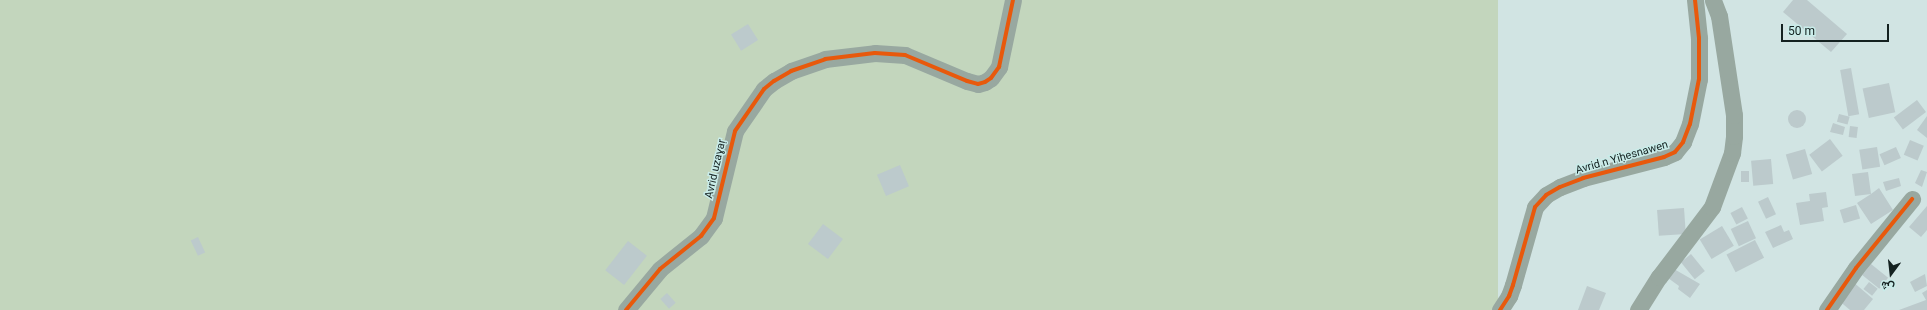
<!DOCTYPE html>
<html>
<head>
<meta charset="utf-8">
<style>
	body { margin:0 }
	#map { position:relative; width:1927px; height:310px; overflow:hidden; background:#d1e4e3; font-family:Roboto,Vazirmatn,sans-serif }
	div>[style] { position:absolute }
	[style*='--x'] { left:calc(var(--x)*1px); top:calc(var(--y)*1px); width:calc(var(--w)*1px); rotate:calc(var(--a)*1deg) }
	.green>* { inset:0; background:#c3d6bd; transform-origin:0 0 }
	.building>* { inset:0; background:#bccacc; transform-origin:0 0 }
	.round { border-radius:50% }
	.minor>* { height:17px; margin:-8.5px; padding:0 8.5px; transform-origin:8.5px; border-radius:8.5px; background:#98a8a0 }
	.cycleway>* { height:4px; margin:-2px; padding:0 2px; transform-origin:2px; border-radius:2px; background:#e8590c }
	span { translate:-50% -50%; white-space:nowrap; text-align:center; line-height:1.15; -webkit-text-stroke:3px #c9ece9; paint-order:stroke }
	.street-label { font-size:11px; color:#142120 }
	.north { position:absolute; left:1871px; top:254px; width:40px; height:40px; -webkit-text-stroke:3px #c9ece9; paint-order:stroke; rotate:195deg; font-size:11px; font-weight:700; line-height:16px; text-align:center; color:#142120 }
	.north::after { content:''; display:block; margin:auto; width:14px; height:18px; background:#142120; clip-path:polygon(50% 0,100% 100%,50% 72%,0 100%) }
	.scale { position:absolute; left:1781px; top:24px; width:108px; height:18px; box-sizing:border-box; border:2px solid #142120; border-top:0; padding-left:5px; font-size:12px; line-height:14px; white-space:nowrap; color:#142120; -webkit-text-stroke:3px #c9ece9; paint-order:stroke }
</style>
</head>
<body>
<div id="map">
	<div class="green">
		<div style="left:0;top:0;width:1498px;height:310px"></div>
	</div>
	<div class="building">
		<div style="clip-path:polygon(1793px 0,1807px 0,1847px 34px,1831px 52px,1783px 12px)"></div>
		<div style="left:748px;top:24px;width:19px;height:20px;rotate:58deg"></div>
		<div style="left:1851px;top:68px;width:47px;height:11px;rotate:80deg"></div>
		<div style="left:1889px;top:83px;width:30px;height:27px;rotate:78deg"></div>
		<div style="left:1917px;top:100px;width:15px;height:29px;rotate:53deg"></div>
		<div class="round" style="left:1788px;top:110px;width:18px;height:18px"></div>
		<div style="left:1839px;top:114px;width:11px;height:8px;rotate:15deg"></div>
		<div style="clip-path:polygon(1927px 116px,1927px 138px,1917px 130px)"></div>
		<div style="clip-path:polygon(1833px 123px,1845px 127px,1843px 135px,1830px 132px)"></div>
		<div style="left:1850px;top:126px;width:8px;height:11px;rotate:7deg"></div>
		<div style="left:1830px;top:139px;width:21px;height:26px;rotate:53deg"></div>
		<div style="left:1910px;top:140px;width:15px;height:16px;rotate:23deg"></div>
		<div style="left:1877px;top:147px;width:20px;height:18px;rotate:81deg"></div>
		<div style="left:1896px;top:147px;width:12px;height:18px;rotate:66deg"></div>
		<div style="left:1805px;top:149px;width:26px;height:20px;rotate:74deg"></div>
		<div style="left:1771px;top:159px;width:25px;height:20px;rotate:85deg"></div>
		<div style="left:900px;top:165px;width:23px;height:25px;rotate:67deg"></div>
		<div style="clip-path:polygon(1921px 170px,1927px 172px,1922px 187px,1915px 183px)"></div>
		<div style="left:1741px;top:171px;width:8px;height:11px"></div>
		<div style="clip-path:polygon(1868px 172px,1871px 194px,1879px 188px,1893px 210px,1871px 224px,1857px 203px,1871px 194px,1855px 196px,1852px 174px)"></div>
		<div style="clip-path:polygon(1899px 178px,1901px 186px,1886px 191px,1883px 182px)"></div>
		<div style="clip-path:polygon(1826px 192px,1828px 207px,1822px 208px,1824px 221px,1800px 225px,1796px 203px,1810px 201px,1809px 194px)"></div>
		<div style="left:1768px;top:197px;width:19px;height:11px;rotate:65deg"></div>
		<div style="left:1856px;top:205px;width:14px;height:17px;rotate:73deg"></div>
		<div style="clip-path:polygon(1927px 206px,1927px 230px,1921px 237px,1909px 227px)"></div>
		<div style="left:1742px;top:207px;width:13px;height:13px;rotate:63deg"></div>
		<div style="left:1684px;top:208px;width:26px;height:27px;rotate:86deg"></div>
		<div style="left:1748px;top:221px;width:19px;height:19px;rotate:65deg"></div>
		<div style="left:823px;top:224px;width:25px;height:25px;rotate:37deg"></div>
		<div style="clip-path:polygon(1781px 225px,1784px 232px,1789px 230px,1793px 239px,1773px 248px,1765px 232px)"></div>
		<div style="left:1722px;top:226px;width:23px;height:26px;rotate:59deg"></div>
		<div style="left:198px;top:237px;width:17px;height:8px;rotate:65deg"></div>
		<div style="left:1755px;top:240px;width:20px;height:32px;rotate:63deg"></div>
		<div style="left:628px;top:241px;width:24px;height:37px;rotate:38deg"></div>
		<div style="left:1691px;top:254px;width:22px;height:13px;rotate:51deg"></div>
		<div style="left:1871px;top:264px;width:22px;height:14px;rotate:39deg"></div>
		<div style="clip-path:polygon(1674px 269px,1700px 284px,1690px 298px,1678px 289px,1679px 286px,1668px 278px)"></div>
		<div style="clip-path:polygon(1925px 274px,1927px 286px,1915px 292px,1910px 282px)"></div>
		<div style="clip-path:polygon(1852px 281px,1873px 299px,1864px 310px,1850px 310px,1837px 299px)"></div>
		<div style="left:1869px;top:282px;width:11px;height:9px;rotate:38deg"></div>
		<div style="clip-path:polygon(1587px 286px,1606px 293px,1599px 310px,1578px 310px)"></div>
		<div style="clip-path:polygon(1927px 290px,1927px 310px,1899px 310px,1926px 300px,1922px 293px)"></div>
		<div style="left:667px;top:293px;width:13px;height:9px;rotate:48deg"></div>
	</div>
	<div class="minor">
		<div style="--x:626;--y:310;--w:53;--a:-50.3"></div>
		<div style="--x:660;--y:269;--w:53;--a:-38.8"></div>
		<div style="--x:701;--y:236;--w:22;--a:-54"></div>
		<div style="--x:714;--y:218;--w:89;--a:-76.4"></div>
		<div style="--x:735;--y:131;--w:51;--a:-55.4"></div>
		<div style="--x:764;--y:89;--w:13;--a:-39"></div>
		<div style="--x:774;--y:81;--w:20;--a:-30"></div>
		<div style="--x:791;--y:71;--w:36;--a:-19"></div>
		<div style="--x:825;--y:59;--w:50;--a:-6.8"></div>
		<div style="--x:875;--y:53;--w:30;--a:4"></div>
		<div style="--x:905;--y:55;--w:67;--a:22.8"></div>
		<div style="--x:967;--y:81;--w:11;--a:15"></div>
		<div style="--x:978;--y:84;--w:7;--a:-16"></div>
		<div style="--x:985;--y:82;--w:7;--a:-34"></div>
		<div style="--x:991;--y:78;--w:14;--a:-54"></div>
		<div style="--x:999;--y:67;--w:68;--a:-78.2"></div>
		<div style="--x:1500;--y:310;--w:17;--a:-57"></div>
		<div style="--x:1509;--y:296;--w:12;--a:-70"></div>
		<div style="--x:1513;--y:285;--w:81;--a:-74.2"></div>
		<div style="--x:1535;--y:207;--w:16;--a:-47"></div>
		<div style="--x:1546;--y:195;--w:16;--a:-30"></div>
		<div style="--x:1560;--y:187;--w:25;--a:-21"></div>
		<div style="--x:1583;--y:178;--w:84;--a:-14.5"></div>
		<div style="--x:1664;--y:157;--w:12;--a:-24"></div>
		<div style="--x:1675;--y:152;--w:13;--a:-51"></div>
		<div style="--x:1683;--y:142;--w:19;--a:-69"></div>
		<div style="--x:1690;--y:124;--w:46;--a:-78.7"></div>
		<div style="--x:1699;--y:79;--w:41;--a:-90"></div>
		<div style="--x:1699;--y:38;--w:38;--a:-96"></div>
		<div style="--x:1638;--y:310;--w:39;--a:-58"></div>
		<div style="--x:1659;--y:277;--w:88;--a:-52.9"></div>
		<div style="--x:1712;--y:207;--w:58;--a:-69.7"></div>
		<div style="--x:1732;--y:153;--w:17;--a:-83"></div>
		<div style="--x:1734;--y:136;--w:21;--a:-90"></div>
		<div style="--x:1734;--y:115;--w:100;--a:-98.6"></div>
		<div style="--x:1719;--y:16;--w:17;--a:-111"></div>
		<div style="--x:1827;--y:310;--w:51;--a:-55.4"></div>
		<div style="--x:1856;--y:268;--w:89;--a:-50.9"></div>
	</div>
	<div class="cycleway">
		<div style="--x:626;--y:310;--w:53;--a:-50.3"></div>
		<div style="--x:660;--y:269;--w:53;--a:-38.8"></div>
		<div style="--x:701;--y:236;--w:22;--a:-54"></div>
		<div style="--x:714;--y:218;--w:89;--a:-76.4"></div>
		<div style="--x:735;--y:131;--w:51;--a:-55.4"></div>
		<div style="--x:764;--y:89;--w:13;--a:-39"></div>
		<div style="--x:774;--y:81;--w:20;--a:-30"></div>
		<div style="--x:791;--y:71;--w:36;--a:-19"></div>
		<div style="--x:825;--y:59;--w:50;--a:-6.8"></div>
		<div style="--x:875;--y:53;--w:30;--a:4"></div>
		<div style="--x:905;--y:55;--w:67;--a:22.8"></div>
		<div style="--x:967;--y:81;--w:11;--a:15"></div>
		<div style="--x:978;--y:84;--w:7;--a:-16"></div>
		<div style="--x:985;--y:82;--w:7;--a:-34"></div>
		<div style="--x:991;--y:78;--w:14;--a:-54"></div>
		<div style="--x:999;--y:67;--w:68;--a:-78.2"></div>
		<div style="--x:1500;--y:310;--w:17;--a:-57"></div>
		<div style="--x:1509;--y:296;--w:12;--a:-70"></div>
		<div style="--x:1513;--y:285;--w:81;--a:-74.2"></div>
		<div style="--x:1535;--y:207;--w:16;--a:-47"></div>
		<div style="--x:1546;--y:195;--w:16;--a:-30"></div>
		<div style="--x:1560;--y:187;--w:25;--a:-21"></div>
		<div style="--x:1583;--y:178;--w:84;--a:-14.5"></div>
		<div style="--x:1664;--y:157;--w:12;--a:-24"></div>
		<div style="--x:1675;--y:152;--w:13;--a:-51"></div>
		<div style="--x:1683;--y:142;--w:19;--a:-69"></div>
		<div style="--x:1690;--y:124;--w:46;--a:-78.7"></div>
		<div style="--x:1699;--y:79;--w:41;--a:-90"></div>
		<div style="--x:1699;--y:38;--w:38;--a:-96"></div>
		<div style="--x:1827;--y:310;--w:51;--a:-55.4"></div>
		<div style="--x:1856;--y:268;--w:89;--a:-50.9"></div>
	</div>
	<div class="street-label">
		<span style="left:1622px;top:158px;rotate:-16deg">Avrid n Yiḥesnawen</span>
		<span style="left:716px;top:169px;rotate:-77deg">Avrid uzaɣaṛ</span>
	</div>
	<div class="north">ش</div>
	<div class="scale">50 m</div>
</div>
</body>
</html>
